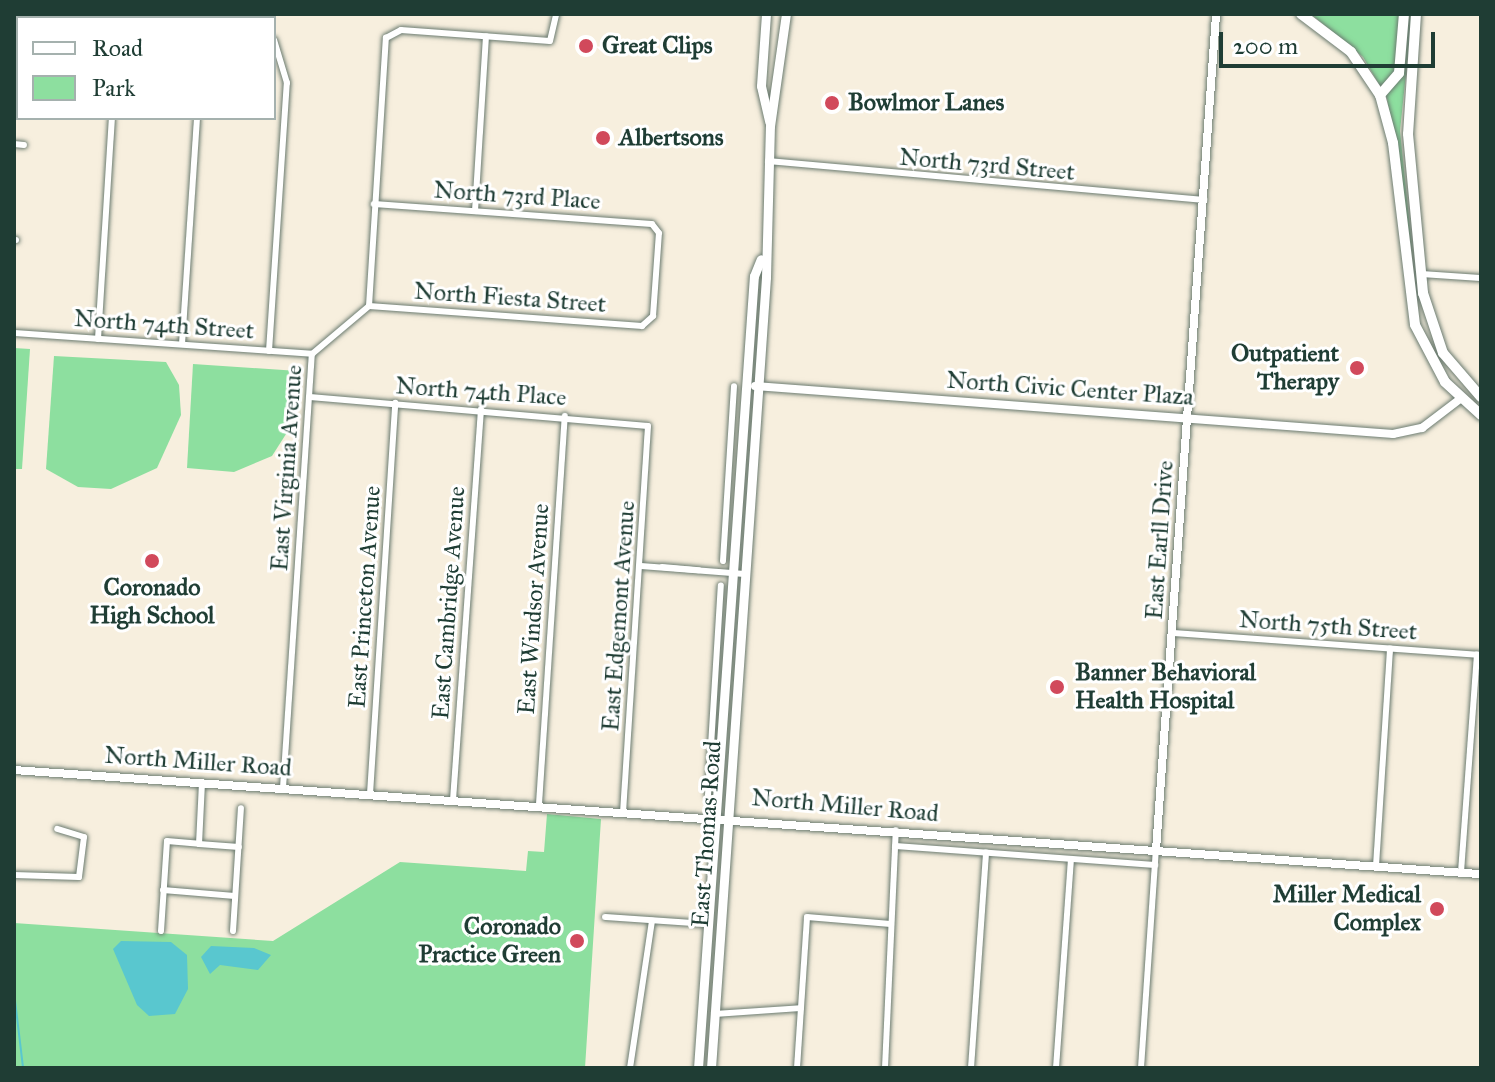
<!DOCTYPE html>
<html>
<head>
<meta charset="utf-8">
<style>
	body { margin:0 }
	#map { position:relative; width:1495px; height:1082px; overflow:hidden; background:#f7efde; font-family:"IM FELL Great Primer",serif }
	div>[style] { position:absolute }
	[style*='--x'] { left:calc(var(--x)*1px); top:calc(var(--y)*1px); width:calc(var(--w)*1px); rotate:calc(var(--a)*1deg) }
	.green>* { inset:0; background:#8ddf9f }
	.water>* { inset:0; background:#59c7cf }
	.stream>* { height:2px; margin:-1px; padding:0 1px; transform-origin:1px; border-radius:1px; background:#59c7cf }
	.roads { filter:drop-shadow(0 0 2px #6b7b70) drop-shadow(0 0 2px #6b7b70) }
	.minor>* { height:6px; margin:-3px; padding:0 3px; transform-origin:3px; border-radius:3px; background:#fff }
	.tertiary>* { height:8px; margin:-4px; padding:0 4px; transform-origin:4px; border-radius:4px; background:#fff }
	.secondary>* { height:9px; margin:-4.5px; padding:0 4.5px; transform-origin:4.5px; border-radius:4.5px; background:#fff }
	.primary>* { height:10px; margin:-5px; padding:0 5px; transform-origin:5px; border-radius:5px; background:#fff }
	.dots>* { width:22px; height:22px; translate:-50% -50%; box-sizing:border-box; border:4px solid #fff; border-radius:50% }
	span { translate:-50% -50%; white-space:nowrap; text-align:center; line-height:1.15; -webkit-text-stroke:6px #fff; paint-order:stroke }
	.poi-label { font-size:24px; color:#1f3d34; font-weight:700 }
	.left { translate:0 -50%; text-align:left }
	.right { translate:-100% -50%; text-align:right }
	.street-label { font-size:24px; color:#1f3d34 }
	.frame { position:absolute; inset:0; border:16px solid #1f3d34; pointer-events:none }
	.legend { position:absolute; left:16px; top:16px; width:260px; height:104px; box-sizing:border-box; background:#fff; border:2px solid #a5b1ae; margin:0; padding:10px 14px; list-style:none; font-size:24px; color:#1f3d34 }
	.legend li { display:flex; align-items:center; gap:16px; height:40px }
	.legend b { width:40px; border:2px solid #a5b1ae }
	.scale { position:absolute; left:1219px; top:32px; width:216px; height:36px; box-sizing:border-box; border:4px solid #1f3d34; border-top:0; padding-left:10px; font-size:24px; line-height:28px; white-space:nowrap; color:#1f3d34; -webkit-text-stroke:6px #fff; paint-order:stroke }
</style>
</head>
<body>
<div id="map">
	<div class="green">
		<div style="clip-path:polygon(1311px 14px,1412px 15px,1400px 131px,1413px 258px,1387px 98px,1363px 57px)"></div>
		<div style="clip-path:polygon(14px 348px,30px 349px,22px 469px,14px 469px)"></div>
		<div style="clip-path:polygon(54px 356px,166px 362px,179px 385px,181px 415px,157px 468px,111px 489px,78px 487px,46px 469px)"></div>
		<div style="clip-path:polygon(193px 364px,298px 371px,295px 420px,272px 456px,234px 472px,187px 468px)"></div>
		<div style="clip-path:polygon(547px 814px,601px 819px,585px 1068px,14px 1068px,14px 923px,273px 941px,400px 862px,526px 871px,528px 851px,544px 852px)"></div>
	</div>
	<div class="water">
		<div style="clip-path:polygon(121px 941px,171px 942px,187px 955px,188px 989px,175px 1014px,149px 1016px,137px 1005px,113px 949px)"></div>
		<div style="clip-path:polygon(211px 946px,254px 948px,271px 955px,258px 970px,220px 965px,210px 974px,201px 957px)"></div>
	</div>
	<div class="stream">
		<div style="--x:14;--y:992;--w:77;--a:83.2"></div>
	</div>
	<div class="roads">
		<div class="minor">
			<div style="--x:262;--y:14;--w:4;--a:76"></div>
			<div style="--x:14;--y:51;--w:4;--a:0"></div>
			<div style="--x:14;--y:144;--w:10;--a:6"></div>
			<div style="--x:768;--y:161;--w:438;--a:5.1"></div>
			<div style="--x:475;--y:211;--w:175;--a:-86.4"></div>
			<div style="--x:14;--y:240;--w:2;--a:0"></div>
			<div style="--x:1421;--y:274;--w:60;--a:3.8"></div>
			<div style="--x:369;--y:306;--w:274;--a:4.2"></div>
			<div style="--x:642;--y:326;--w:15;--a:-42"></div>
			<div style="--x:653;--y:316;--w:83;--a:-85.9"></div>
			<div style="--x:659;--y:233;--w:11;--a:-128"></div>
			<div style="--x:652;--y:224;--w:279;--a:-175.9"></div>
			<div style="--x:14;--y:333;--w:299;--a:4"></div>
			<div style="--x:98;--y:339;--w:221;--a:-86.4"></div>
			<div style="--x:182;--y:344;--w:226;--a:-86.2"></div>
			<div style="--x:269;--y:351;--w:269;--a:-86.2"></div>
			<div style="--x:287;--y:83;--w:45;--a:-106.8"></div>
			<div style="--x:310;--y:397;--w:339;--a:4.9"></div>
			<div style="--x:648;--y:426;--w:384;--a:93.7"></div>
			<div style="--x:723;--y:561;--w:175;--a:-86.4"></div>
			<div style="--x:641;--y:566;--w:104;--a:4.4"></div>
			<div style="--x:662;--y:567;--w:37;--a:5"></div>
			<div style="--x:1173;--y:633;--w:309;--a:4.1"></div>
			<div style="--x:283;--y:788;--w:435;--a:-86.2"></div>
			<div style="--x:312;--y:354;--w:75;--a:-40.1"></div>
			<div style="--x:369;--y:306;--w:269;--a:-86.4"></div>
			<div style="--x:386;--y:38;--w:17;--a:-28"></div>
			<div style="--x:401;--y:30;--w:149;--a:4.2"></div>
			<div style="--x:550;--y:41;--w:28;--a:-77"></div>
			<div style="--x:370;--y:794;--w:392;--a:-86.3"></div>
			<div style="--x:708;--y:795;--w:210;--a:-86.5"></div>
			<div style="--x:453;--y:800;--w:392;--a:-85.9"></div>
			<div style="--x:539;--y:804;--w:389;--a:-86.2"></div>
			<div style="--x:199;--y:844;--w:40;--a:4.3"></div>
			<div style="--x:895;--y:846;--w:261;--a:4.2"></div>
			<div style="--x:1376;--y:866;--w:218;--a:-86.3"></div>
			<div style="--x:1461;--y:872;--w:218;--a:-85.8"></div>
			<div style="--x:14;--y:875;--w:65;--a:1.8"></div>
			<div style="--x:79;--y:877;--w:40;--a:-82.9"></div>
			<div style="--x:84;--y:837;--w:28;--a:-163"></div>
			<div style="--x:163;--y:890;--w:72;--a:4.8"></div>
			<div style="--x:605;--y:917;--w:103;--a:3.9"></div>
			<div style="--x:161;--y:931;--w:90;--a:-86.2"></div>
			<div style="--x:167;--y:841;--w:32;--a:5"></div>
			<div style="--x:199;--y:844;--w:62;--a:-87.2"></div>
			<div style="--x:233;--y:931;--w:123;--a:-86.3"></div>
			<div style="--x:714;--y:1014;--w:87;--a:-3.9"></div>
			<div style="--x:630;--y:1068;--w:149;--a:-81.5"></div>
			<div style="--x:797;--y:1068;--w:151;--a:-86.2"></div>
			<div style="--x:807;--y:917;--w:84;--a:4.8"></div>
			<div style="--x:885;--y:1068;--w:238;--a:-87.4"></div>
			<div style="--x:971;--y:1068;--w:216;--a:-86"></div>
			<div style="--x:1056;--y:1068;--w:209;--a:-85.9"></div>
			<div style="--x:1141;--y:1068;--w:219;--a:-86.1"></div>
		</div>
		<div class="tertiary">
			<div style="--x:755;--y:386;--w:640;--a:4.3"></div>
			<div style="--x:1393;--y:434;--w:30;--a:-12"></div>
			<div style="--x:1422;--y:428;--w:48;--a:-37.3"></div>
			<div style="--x:14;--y:770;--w:1471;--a:4.06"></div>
			<div style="--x:1156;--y:850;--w:838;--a:-85.89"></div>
		</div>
		<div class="secondary">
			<div style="--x:766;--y:14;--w:72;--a:94"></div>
			<div style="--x:761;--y:86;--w:37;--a:77"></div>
			<div style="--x:698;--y:1068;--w:794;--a:-85.96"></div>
			<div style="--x:754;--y:276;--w:18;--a:-68"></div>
			<div style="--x:711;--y:1068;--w:793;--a:-86.02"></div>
			<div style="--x:766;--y:277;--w:151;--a:-88.5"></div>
			<div style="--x:770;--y:126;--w:113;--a:-81.9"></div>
		</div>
		<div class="primary">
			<div style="--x:1301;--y:14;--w:63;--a:37.2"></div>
			<div style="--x:1351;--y:52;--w:52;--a:56"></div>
			<div style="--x:1380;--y:95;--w:50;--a:74.8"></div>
			<div style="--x:1393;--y:143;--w:183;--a:83.1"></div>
			<div style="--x:1415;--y:325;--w:64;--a:62.2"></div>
			<div style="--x:1445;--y:382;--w:49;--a:42.5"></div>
			<div style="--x:1416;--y:14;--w:120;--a:93.8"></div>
			<div style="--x:1408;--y:134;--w:160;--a:84.6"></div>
			<div style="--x:1423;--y:293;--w:63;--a:71.6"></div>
			<div style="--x:1443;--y:353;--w:58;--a:49.2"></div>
			<div style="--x:1380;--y:95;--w:29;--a:-49"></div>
			<div style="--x:1399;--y:73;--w:59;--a:-85.2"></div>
		</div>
	</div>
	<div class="dots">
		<div style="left:586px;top:46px;background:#d1495b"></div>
		<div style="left:832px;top:103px;background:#d1495b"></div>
		<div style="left:603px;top:138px;background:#d1495b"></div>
		<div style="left:1357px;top:368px;background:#d1495b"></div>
		<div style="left:152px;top:561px;background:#d1495b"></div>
		<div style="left:1057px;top:687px;background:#d1495b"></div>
		<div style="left:1437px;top:909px;background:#d1495b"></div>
		<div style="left:577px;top:941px;background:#d1495b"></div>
	</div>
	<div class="poi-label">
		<span class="left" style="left:602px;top:46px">Great Clips</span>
		<span class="left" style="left:848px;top:103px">Bowlmor Lanes</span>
		<span class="left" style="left:619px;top:138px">Albertsons</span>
		<span class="right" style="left:1339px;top:368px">Outpatient<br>Therapy</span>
		<span style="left:152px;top:602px">Coronado<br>High School</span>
		<span class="left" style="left:1075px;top:687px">Banner Behavioral<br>Health Hospital</span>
		<span class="right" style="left:1421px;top:909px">Miller Medical<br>Complex</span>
		<span class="right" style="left:561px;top:941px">Coronado<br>Practice Green</span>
	</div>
	<div class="street-label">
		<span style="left:987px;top:165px;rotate:5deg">North 73rd Street</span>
		<span style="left:517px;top:196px;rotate:4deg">North 73rd Place</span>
		<span style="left:510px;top:298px;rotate:4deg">North Fiesta Street</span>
		<span style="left:164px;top:325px;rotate:4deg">North 74th Street</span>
		<span style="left:1070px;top:389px;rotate:4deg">North Civic Center Plaza</span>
		<span style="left:481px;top:392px;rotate:4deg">North 74th Place</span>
		<span style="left:287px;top:468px;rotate:-86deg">East Virginia Avenue</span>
		<span style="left:1160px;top:540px;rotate:-86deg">East Earll Drive</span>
		<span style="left:365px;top:597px;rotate:-86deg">East Princeton Avenue</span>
		<span style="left:449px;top:603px;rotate:-86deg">East Cambridge Avenue</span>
		<span style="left:534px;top:609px;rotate:-86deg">East Windsor Avenue</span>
		<span style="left:619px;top:616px;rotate:-86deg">East Edgemont Avenue</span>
		<span style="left:1328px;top:626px;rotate:4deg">North 75th Street</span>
		<span style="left:198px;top:762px;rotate:4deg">North Miller Road</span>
		<span style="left:845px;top:806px;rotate:5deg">North Miller Road</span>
		<span style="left:707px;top:834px;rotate:-86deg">East Thomas Road</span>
	</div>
	<div class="frame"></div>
	<ul class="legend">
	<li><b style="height:10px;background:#fff"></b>Road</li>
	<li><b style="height:22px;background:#8ddf9f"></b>Park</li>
	</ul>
	<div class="scale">200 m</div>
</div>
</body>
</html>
